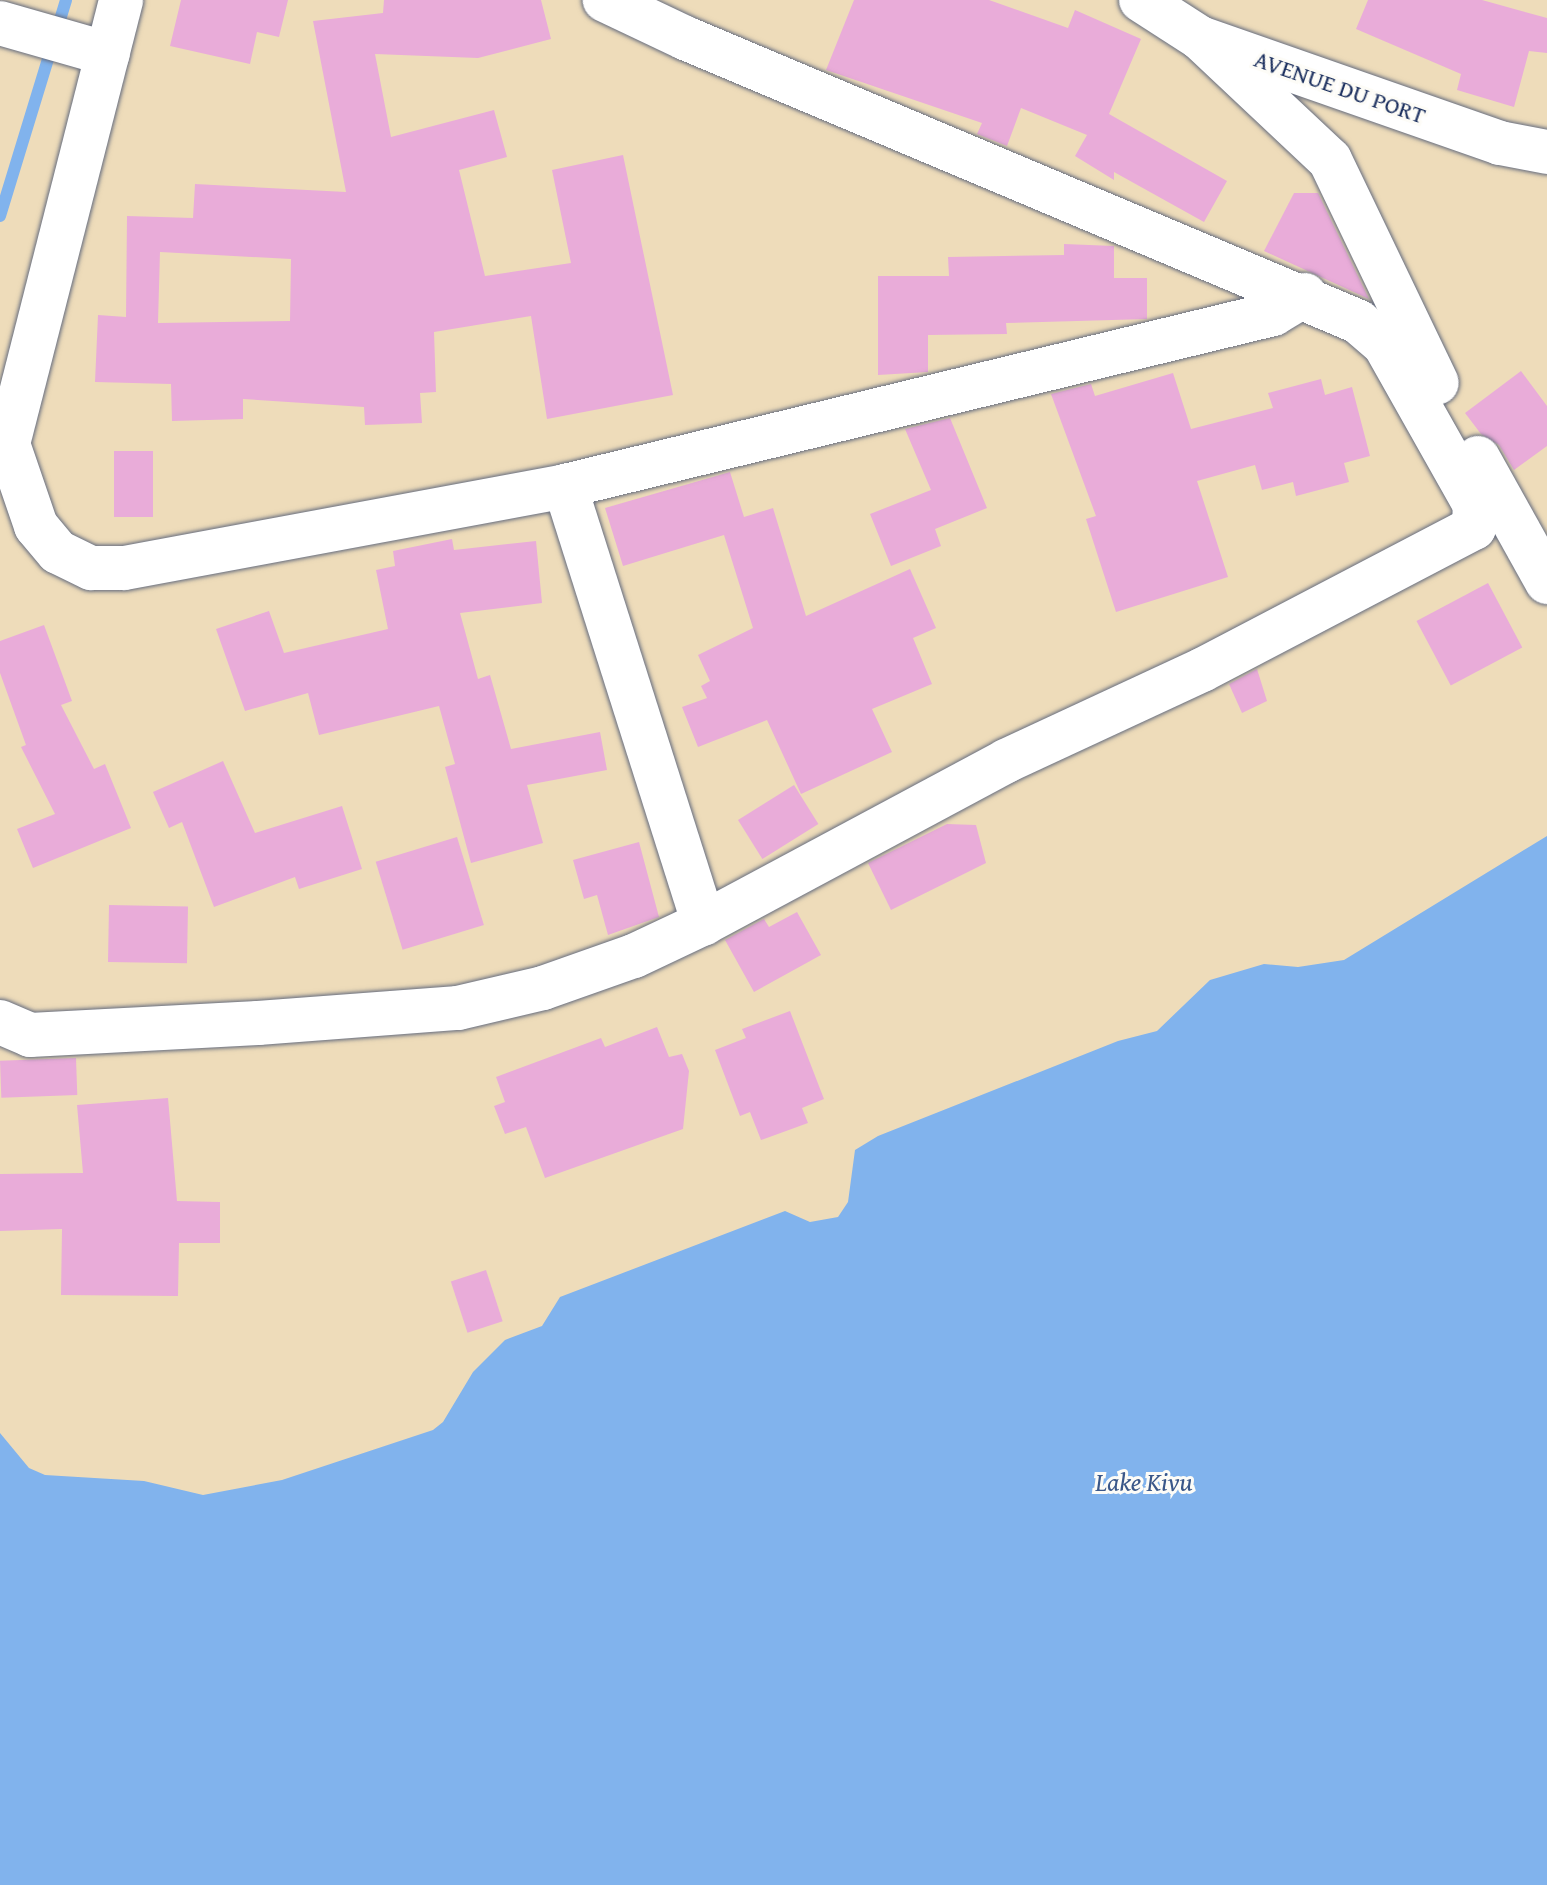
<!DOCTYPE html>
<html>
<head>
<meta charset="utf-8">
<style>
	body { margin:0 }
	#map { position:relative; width:1547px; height:1885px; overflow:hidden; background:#eedcba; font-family:"Gentium Book Plus",serif }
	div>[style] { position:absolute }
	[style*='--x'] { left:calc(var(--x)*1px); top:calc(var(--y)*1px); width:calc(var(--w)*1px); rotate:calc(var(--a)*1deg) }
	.water>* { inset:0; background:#81b3ed }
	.stream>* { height:12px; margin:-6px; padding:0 6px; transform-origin:6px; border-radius:6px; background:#81b3ed }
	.building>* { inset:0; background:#e9acd9; transform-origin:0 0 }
	.roads { filter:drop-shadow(0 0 2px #656c7e) drop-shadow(0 0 2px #656c7e) }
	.minor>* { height:44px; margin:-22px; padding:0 22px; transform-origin:22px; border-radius:22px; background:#fff }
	span { translate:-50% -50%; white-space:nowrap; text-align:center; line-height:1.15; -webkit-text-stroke:6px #fdfcf7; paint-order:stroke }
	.street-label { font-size:24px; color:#1b2f5e }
	.water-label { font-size:26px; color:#3a5789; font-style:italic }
</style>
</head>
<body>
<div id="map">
	<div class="water">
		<div style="clip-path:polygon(1547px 836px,1547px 1885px,0 1885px,0 1433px,29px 1468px,45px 1475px,144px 1481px,203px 1495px,282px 1480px,433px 1430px,443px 1422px,473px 1372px,505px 1340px,542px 1326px,560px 1297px,785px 1211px,810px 1222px,838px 1217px,848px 1202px,855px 1150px,878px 1136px,1118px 1041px,1157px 1031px,1210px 980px,1264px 964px,1298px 967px,1344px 960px)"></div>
	</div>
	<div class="stream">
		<div style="--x:0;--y:216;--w:226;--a:-73"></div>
	</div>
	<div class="building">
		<div style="clip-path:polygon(181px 0,288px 0,279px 37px,257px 32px,250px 64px,170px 46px)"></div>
		<div style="clip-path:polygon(evenodd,384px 0,541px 0,551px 39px,478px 58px,375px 54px,391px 137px,494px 110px,507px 157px,459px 170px,485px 276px,571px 263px,552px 170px,623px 155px,673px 395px,547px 419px,531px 316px,434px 332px,436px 392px,420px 393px,422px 423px,365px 425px,364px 407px,243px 399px,243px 419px,172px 421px,171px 384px,95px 382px,98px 315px,126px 317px,127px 216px,193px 218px,195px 184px,346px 192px,313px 21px,383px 13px,384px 0,160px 252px,291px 259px,290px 321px,158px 323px,160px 252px)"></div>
		<div style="clip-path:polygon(854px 0,989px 0,1068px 28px,1075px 10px,1141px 39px,1109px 114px,1227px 181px,1204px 222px,1114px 172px,1114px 180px,1075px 156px,1087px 135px,1021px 108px,1007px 146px,977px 134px,982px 123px,826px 70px)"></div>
		<div style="clip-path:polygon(1368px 0,1482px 0,1547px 18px,1547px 53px,1529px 51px,1514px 107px,1457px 90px,1461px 74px,1356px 29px)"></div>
		<div style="clip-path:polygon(1294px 193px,1318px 193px,1369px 299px,1264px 251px)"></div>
		<div style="clip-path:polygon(1064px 244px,1114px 246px,1114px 278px,1147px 278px,1147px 319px,1006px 323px,1007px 334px,928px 335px,928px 372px,878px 375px,878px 276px,949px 276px,948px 257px,1064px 255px)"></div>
		<div style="clip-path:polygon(1521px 371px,1547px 406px,1547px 446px,1514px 470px,1499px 445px,1481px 434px,1465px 413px)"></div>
		<div style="clip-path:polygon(1173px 373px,1191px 429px,1273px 408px,1268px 393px,1321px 379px,1325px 395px,1352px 387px,1370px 456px,1344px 463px,1349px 482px,1296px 496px,1293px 482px,1262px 490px,1255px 465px,1197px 481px,1228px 577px,1116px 612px,1086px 519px,1096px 516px,1051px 394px,1091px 384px,1095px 396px)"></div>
		<div style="clip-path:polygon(950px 418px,987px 508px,935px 529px,941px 546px,891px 566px,870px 514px,931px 490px,905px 429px)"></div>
		<div style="left:114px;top:451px;width:39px;height:66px"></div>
		<div style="clip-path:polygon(730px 472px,744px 517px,773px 508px,806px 616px,910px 569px,936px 628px,913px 638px,932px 684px,872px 709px,892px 752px,801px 794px,767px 720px,698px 747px,682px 707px,707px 698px,701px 686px,710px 681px,698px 655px,753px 628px,724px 535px,623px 566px,605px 508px)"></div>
		<div style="clip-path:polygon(452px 539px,454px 550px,536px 541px,542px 603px,460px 613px,478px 679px,490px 675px,511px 749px,600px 732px,607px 770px,527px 785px,543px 843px,471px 863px,445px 767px,455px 764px,439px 706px,319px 735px,308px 693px,245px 711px,216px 629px,269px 611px,284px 653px,388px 629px,376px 570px,395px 566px,393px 551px)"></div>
		<div style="left:1488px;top:583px;width:73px;height:81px;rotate:62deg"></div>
		<div style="clip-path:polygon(44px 625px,72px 701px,61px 705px,94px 769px,105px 764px,131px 828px,33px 868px,17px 829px,55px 814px,21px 747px,26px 745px,0 673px,0 641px)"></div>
		<div style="clip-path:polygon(1257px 669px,1267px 701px,1242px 713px,1229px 684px)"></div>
		<div style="clip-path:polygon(223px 761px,255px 833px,342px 806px,362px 869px,299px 889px,295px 877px,214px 907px,182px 822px,169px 828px,153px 792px)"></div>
		<div style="left:794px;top:785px;width:46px;height:66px;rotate:58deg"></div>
		<div style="clip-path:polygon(947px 824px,976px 825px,986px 863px,891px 910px,868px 863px)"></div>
		<div style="left:457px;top:837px;width:92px;height:85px;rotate:73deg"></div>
		<div style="clip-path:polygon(639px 842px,659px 917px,608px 935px,597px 895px,584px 899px,573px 860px)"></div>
		<div style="left:109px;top:905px;width:79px;height:57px;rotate:1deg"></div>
		<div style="clip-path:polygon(797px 912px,821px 955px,754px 992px,725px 940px,764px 919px,769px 927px)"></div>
		<div style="clip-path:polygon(790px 1011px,824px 1099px,802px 1108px,808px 1123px,761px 1140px,750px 1112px,740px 1116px,715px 1050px,746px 1038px,742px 1029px)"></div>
		<div style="clip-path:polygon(657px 1027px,669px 1057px,682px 1054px,689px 1071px,683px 1129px,545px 1178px,526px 1127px,505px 1134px,494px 1106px,505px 1102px,496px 1077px,601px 1038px,605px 1047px)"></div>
		<div style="left:76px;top:1058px;width:37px;height:76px;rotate:88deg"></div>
		<div style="clip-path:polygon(168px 1098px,177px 1201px,220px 1202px,220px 1243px,179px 1243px,178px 1296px,61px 1295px,62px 1229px,0 1231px,0 1174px,83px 1173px,77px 1105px)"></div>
		<div style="left:486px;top:1270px;width:54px;height:37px;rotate:72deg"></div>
	</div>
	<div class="roads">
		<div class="minor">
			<div style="--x:1141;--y:0;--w:70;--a:32.8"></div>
			<div style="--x:1200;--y:38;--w:318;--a:19.3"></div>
			<div style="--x:1500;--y:143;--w:48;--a:10.8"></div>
			<div style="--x:0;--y:23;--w:112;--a:16"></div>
			<div style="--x:1200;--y:38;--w:178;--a:43.2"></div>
			<div style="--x:1330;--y:160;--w:247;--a:64.4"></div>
			<div style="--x:8;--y:444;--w:87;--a:71.1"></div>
			<div style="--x:36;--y:526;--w:34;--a:50"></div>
			<div style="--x:58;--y:552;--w:37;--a:26"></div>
			<div style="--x:91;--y:568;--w:33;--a:0"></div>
			<div style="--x:124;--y:568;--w:449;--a:-10.5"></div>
			<div style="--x:565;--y:486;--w:729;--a:-13.65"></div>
			<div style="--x:1273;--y:314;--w:37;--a:-31"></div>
			<div style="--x:0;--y:454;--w:13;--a:-51"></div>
			<div style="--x:8;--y:444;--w:458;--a:-75.7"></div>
			<div style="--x:1478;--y:458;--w:142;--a:60.9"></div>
			<div style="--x:565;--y:486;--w:459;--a:72.4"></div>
			<div style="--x:0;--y:1022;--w:33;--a:23"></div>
			<div style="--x:30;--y:1035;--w:228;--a:-3"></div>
			<div style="--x:258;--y:1023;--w:201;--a:-4.3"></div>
			<div style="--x:458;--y:1008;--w:87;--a:-13.2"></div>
			<div style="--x:543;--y:988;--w:96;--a:-19.4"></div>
			<div style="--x:634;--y:956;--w:77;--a:-25.2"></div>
			<div style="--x:704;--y:923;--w:343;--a:-28.2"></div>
			<div style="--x:1006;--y:761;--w:216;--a:-24.9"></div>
			<div style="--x:1202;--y:670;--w:307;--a:-27.6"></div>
			<div style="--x:1474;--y:528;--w:23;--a:-88"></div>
			<div style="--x:1475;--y:505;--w:184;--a:-119.4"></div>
			<div style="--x:1385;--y:345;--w:35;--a:-139"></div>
			<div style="--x:1359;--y:322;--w:731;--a:-157.15"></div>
			<div style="--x:685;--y:38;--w:89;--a:-154.6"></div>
		</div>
	</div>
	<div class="street-label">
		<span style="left:1340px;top:87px;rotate:19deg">AVENUE DU PORT</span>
	</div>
	<div class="water-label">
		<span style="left:1144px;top:1482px">Lake Kivu</span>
	</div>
</div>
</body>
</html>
